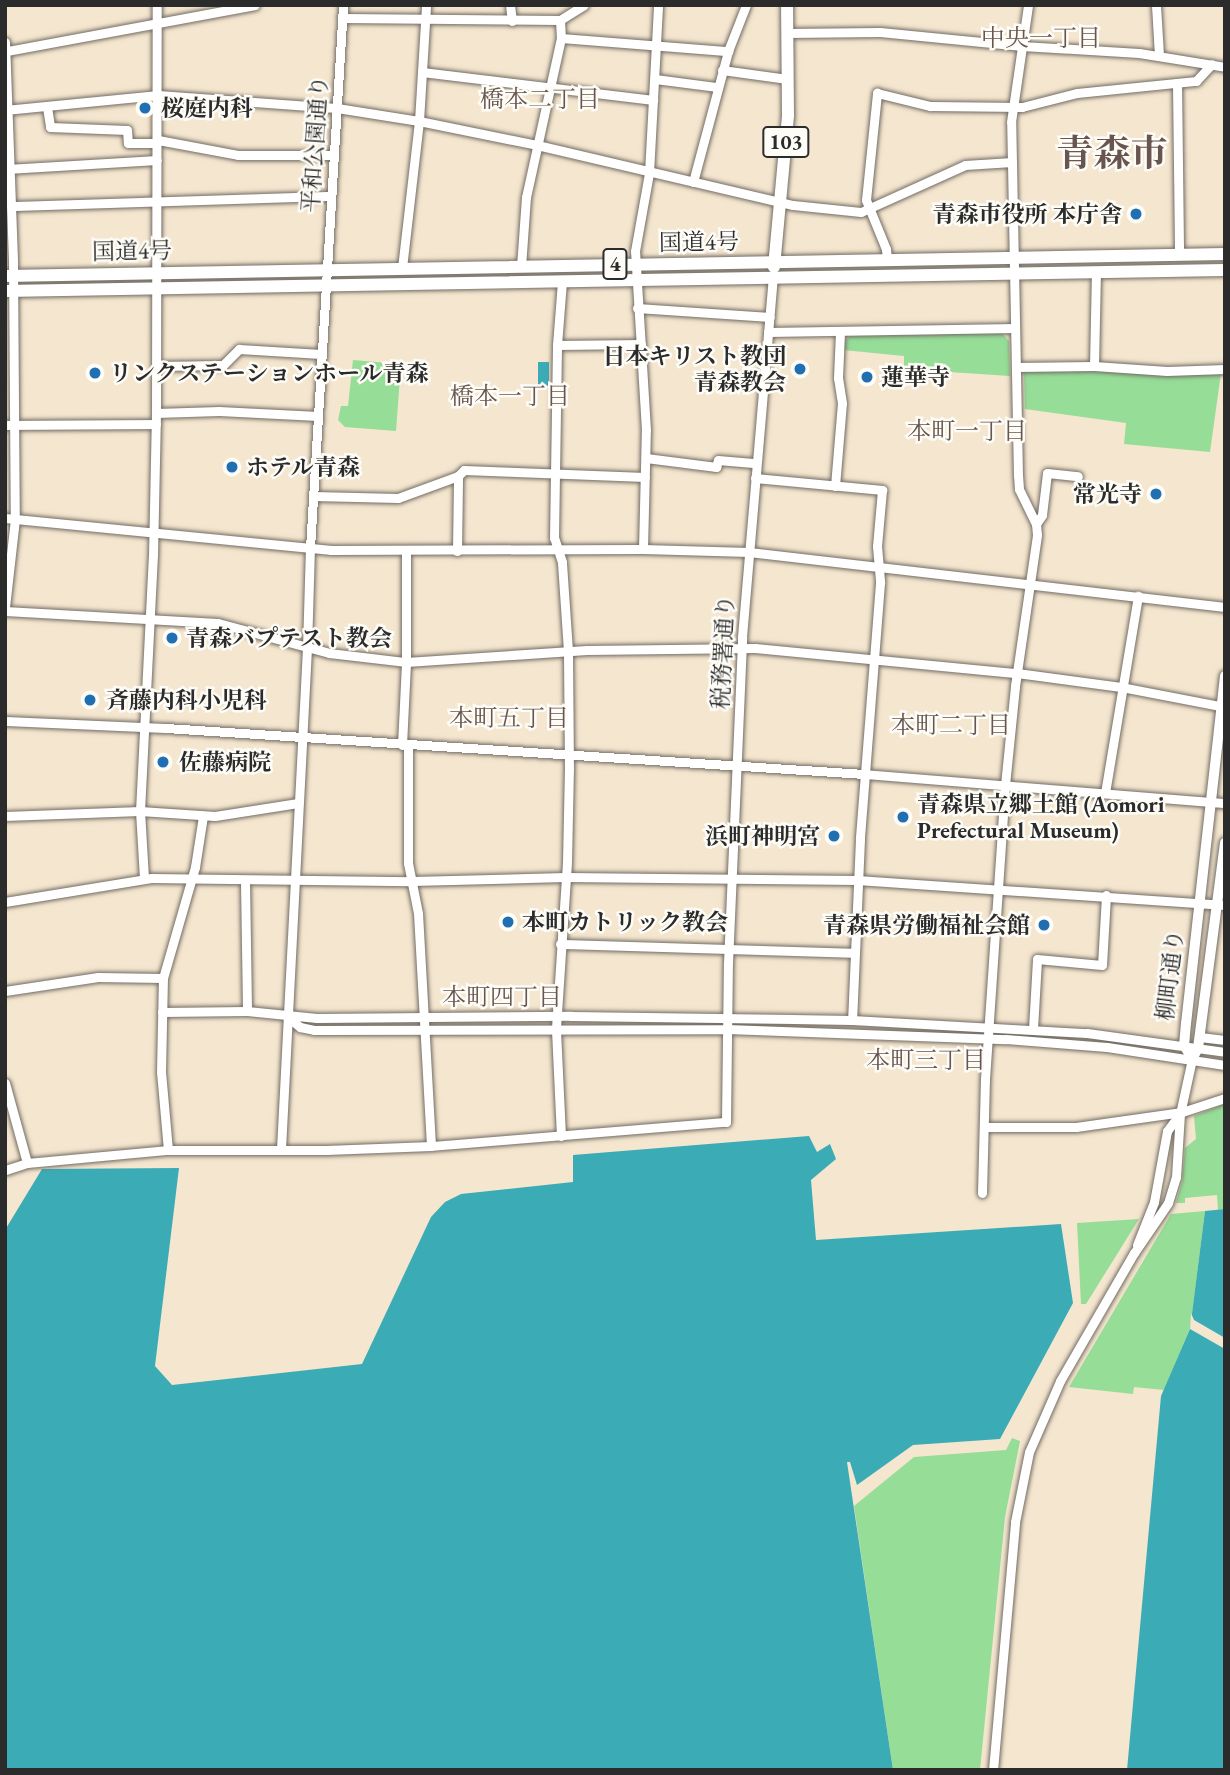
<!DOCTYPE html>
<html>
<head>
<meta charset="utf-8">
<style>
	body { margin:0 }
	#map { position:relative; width:1230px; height:1775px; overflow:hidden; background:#f5e6cf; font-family:"EB Garamond","Noto Serif JP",serif }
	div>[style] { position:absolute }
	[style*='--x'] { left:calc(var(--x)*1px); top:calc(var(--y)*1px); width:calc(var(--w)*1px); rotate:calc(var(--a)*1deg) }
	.green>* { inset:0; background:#96dd97 }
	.water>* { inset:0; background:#3bacb6; transform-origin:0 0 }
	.pier>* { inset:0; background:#f5e6cf }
	.roads { filter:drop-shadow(0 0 2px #726c64) drop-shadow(0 0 2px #726c64) }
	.minor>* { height:9px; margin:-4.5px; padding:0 4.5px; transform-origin:4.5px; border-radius:4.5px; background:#fff }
	.major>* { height:10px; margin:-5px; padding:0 5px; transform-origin:5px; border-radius:5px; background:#fff }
	.highway>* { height:12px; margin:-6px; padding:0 6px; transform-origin:6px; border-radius:6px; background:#fff }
	.dots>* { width:19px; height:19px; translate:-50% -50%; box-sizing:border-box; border:4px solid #fdfcf7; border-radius:50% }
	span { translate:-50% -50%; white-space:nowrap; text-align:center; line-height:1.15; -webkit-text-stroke:5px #fdfcf7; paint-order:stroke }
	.shield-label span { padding:2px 5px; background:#fdfcf7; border:2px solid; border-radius:5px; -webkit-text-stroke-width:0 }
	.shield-label { font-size:21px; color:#2b2b2b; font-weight:700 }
	.poi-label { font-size:23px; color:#2b2b2b; font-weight:700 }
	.left { translate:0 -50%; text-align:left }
	.right { translate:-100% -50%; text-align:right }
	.street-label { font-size:23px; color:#2b2b2b }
	.neighbourhood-label { font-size:24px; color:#69554f }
	.town-label { font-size:37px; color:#69554f; font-weight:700 }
	.frame { position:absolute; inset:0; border:7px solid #2b2b2b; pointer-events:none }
</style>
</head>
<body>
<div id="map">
	<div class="green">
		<div style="clip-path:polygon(1002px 333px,1009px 341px,1010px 376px,904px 369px,904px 356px,843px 350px,844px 342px,850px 336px)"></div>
		<div style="clip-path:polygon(353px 360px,401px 364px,396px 431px,345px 427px,338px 420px,341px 406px,348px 406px)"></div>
		<div style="clip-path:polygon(1081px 371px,1221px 373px,1210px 452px,1124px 444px,1126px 423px,1025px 409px,1024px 372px)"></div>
		<div style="clip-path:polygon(1225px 1104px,1225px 1209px,1218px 1210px,1217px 1195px,1185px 1198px,1185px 1203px,1176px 1203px,1182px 1182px,1185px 1148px,1196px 1139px,1194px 1116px)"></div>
		<div style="clip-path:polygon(1205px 1211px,1190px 1329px,1164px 1390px,1134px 1387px,1133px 1394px,1069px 1387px,1171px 1214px)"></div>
		<div style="clip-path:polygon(1139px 1219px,1086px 1304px,1081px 1304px,1077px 1223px)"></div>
		<div style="clip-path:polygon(1012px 1438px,1020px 1441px,1005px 1517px,980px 1770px,893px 1770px,854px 1506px,914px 1457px,1006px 1450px)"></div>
	</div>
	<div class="water">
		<div style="left:538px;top:362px;width:11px;height:24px"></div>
		<div style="clip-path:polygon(809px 1136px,817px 1152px,830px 1144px,836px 1159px,811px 1180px,816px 1240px,1061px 1224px,1073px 1303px,1000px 1439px,913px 1445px,857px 1485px,850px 1462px,847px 1462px,893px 1770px,5px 1770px,5px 1230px,42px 1169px,179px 1168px,155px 1366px,172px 1385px,362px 1364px,431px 1217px,445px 1202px,461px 1194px,573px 1182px,573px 1155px)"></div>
		<div style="clip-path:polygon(1225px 1209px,1225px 1770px,1127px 1770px,1161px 1396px,1190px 1329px,1205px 1211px)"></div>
	</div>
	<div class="pier">
		<div style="clip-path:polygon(1191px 1313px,1194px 1320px,1225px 1338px,1225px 1349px,1190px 1329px)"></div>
	</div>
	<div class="roads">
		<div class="minor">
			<div style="--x:510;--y:5;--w:16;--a:83"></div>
			<div style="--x:1156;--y:5;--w:50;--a:86.6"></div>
			<div style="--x:343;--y:18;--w:217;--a:0.5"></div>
			<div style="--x:560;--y:20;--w:18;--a:87"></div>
			<div style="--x:561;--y:38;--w:163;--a:102.4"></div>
			<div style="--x:526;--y:197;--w:69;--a:94.1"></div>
			<div style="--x:560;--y:20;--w:28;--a:-32"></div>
			<div style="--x:787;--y:33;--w:93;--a:-0.6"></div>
			<div style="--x:880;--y:32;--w:143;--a:5.6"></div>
			<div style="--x:1022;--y:46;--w:117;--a:3.4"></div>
			<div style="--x:1139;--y:53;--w:87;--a:9.2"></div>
			<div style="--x:561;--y:38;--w:168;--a:4.5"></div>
			<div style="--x:5;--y:42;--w:220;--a:87.9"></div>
			<div style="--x:13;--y:262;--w:257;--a:89.6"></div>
			<div style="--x:15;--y:519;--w:89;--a:96.5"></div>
			<div style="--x:7;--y:51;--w:252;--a:-10.5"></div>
			<div style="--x:722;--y:70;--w:66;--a:7.9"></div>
			<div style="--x:422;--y:72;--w:233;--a:6.9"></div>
			<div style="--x:655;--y:79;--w:63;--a:7.4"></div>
			<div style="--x:1177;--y:83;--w:171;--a:89.3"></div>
			<div style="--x:47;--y:107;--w:20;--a:81"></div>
			<div style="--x:50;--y:127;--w:77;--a:2.2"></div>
			<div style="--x:127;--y:130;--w:13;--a:86"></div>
			<div style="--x:128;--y:143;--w:29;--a:0"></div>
			<div style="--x:5;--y:110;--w:154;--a:-5.6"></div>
			<div style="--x:158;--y:95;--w:179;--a:4.2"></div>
			<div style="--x:337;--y:108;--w:83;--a:9"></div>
			<div style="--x:419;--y:121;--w:120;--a:11.5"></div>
			<div style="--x:537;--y:145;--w:263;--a:13.2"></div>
			<div style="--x:793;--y:205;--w:68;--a:5.9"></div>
			<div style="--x:861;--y:212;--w:114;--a:-24.3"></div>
			<div style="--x:965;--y:165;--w:47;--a:-3.7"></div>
			<div style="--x:158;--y:140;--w:81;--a:10.6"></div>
			<div style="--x:238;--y:155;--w:95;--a:0"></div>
			<div style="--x:7;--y:169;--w:150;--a:-3.4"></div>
			<div style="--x:693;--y:182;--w:136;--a:-75"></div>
			<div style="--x:728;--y:51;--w:49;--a:-68.6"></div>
			<div style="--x:12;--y:206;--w:318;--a:-1.8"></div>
			<div style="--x:887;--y:259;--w:10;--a:-96"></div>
			<div style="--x:886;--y:249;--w:53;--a:-112.2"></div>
			<div style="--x:866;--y:200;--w:108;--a:-84.1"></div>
			<div style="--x:877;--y:93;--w:55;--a:13.8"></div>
			<div style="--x:930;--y:106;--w:92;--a:0.6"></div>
			<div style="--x:1022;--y:107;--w:57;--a:-14.3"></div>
			<div style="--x:1077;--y:93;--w:120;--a:-5.8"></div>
			<div style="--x:1196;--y:81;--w:23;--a:-47"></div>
			<div style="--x:402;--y:268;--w:148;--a:-83.4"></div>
			<div style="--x:419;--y:121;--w:116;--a:-86.5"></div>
			<div style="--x:637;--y:308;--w:133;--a:3.9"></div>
			<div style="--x:768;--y:332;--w:247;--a:-0.9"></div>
			<div style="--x:557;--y:345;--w:84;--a:-0.7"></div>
			<div style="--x:157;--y:366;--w:66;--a:-0.9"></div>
			<div style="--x:223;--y:365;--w:23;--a:-45"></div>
			<div style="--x:239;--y:349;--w:82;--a:3.5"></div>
			<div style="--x:1094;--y:366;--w:95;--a:-88.8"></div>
			<div style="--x:1016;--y:367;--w:78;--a:-0.7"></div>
			<div style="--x:1094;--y:366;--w:73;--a:3.9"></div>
			<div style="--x:1167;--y:371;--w:58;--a:-2"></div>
			<div style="--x:156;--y:413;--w:63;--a:-1.8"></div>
			<div style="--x:219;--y:411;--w:99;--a:2.9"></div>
			<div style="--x:5;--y:425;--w:151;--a:-0.4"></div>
			<div style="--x:646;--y:458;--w:71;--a:7.3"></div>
			<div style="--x:716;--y:467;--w:7;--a:-74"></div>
			<div style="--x:718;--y:460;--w:38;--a:5"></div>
			<div style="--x:755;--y:478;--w:128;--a:5.4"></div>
			<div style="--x:882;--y:490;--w:56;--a:95.1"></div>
			<div style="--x:877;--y:546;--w:37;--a:85"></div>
			<div style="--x:880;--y:583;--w:257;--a:94.5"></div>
			<div style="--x:860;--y:839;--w:181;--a:92.5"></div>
			<div style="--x:835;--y:486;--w:83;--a:-85.2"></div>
			<div style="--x:842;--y:403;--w:25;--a:-99"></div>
			<div style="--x:838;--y:378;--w:45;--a:-87.5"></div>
			<div style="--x:313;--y:496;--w:85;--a:1.3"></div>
			<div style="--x:398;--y:498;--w:64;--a:-20.1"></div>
			<div style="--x:458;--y:476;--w:8;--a:-45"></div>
			<div style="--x:464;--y:470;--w:181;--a:2.2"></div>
			<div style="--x:5;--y:518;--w:328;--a:5.6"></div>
			<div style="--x:331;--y:550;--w:312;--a:-0.2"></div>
			<div style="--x:643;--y:549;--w:106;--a:1.6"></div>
			<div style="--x:749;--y:552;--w:479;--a:6.6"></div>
			<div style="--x:1036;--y:524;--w:11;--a:-56"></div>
			<div style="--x:1042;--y:515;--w:42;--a:-83.2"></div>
			<div style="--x:1047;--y:473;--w:31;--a:6"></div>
			<div style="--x:643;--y:549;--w:119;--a:-88.6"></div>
			<div style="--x:646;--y:430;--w:179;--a:-93.5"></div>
			<div style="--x:635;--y:251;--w:79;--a:-79.8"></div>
			<div style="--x:649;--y:173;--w:168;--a:-86.9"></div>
			<div style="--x:457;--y:551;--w:75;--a:-89.2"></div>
			<div style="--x:5;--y:611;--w:213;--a:3.2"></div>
			<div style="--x:218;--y:623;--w:115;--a:15.1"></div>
			<div style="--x:329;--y:653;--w:78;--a:6.7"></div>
			<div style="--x:406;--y:662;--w:181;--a:-3.8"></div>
			<div style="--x:587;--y:650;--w:168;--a:-0.7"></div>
			<div style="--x:755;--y:648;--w:263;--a:5.5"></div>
			<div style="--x:1017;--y:673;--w:105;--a:7.7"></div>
			<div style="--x:1121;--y:687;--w:106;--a:10.9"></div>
			<div style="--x:5;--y:721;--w:161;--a:2.5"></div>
			<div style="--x:166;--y:728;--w:700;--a:3.77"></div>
			<div style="--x:864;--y:774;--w:362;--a:4.6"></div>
			<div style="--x:402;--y:745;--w:83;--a:-87.2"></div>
			<div style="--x:406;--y:662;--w:111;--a:-90"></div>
			<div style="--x:408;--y:745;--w:118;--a:90"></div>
			<div style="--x:408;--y:863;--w:51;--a:78.7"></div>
			<div style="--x:418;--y:913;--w:233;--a:86.8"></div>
			<div style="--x:1105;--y:793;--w:200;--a:-80.5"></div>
			<div style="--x:5;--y:816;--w:135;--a:-2.1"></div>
			<div style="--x:140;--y:811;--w:75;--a:3.8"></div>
			<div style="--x:215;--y:816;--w:84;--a:-8.9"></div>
			<div style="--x:144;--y:878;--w:67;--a:-93.4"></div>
			<div style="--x:140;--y:811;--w:255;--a:-87.1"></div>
			<div style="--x:153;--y:556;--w:143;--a:-88.8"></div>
			<div style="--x:156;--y:413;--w:408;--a:-89.9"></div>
			<div style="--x:245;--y:881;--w:130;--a:89.1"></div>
			<div style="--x:5;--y:902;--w:148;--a:-9.3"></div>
			<div style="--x:151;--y:878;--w:261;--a:0.7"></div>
			<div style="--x:412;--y:881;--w:153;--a:-1.5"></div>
			<div style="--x:565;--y:877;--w:292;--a:0.6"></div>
			<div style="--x:857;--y:880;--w:369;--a:3.9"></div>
			<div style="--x:560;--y:944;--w:295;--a:1.7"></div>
			<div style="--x:5;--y:991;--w:94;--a:-8.6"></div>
			<div style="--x:98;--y:977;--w:65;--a:0.9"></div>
			<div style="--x:162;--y:1012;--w:85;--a:-0.7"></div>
			<div style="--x:247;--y:1011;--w:70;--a:5.7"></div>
			<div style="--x:317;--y:1018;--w:254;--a:-0.5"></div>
			<div style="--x:571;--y:1016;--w:281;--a:0.8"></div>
			<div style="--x:852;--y:1020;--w:235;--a:3.2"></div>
			<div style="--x:1087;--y:1033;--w:139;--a:7.8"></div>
			<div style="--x:288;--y:1017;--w:16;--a:40"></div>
			<div style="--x:300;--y:1027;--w:14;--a:12"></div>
			<div style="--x:314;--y:1030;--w:413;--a:-0.1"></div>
			<div style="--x:727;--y:1029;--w:279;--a:2.1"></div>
			<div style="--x:1006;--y:1039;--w:101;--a:4.5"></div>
			<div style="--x:1107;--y:1047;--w:119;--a:8.7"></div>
			<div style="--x:1033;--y:1029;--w:70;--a:-86.7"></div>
			<div style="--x:1037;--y:959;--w:65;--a:5.3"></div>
			<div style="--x:1102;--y:965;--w:70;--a:-86.7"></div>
			<div style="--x:1200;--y:1037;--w:25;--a:7"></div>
			<div style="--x:5;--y:1083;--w:83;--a:74.6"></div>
			<div style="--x:27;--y:1163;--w:23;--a:162"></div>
			<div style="--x:984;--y:1127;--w:92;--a:0"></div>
			<div style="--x:1076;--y:1127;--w:107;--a:-8.1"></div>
			<div style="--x:1182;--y:1112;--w:45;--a:-18"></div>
			<div style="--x:561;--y:1136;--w:108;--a:-92.7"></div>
			<div style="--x:556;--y:1028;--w:166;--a:-86.2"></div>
			<div style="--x:567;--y:862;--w:92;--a:-88.8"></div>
			<div style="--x:569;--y:770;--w:119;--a:-90.5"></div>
			<div style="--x:568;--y:651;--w:89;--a:-93.9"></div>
			<div style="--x:562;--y:562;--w:25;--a:-108"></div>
			<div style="--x:554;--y:538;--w:193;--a:-89.1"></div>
			<div style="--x:557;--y:345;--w:64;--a:-85.5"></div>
			<div style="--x:281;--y:1149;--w:502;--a:-87.03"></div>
			<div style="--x:307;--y:648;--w:100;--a:-88.3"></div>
			<div style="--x:310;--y:548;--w:544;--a:-86.52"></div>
			<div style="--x:168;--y:1150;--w:78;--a:-95.1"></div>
			<div style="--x:161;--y:1072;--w:94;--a:-88.8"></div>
			<div style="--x:163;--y:978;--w:116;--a:-73.9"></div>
			<div style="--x:195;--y:867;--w:52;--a:-81.1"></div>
			<div style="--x:27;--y:1163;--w:142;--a:-5.3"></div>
			<div style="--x:168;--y:1150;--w:158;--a:0"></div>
			<div style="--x:326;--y:1150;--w:105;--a:-2.2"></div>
			<div style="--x:431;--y:1146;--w:296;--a:-4.7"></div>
			<div style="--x:726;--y:1122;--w:159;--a:-89.3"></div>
			<div style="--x:728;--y:963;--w:326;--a:-87.5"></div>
			<div style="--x:742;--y:637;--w:360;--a:-85.1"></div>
			<div style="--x:982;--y:1193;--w:114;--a:-88.5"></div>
			<div style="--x:985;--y:1079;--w:295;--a:-86.1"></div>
			<div style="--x:1005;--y:785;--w:100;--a:-84.2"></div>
			<div style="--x:1015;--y:686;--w:153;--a:-81.7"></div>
			<div style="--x:1037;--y:535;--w:11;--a:-95"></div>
			<div style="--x:1036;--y:524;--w:39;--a:-116"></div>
			<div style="--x:1019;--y:489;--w:13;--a:-94"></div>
			<div style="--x:1018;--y:476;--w:354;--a:-91.1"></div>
			<div style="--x:1011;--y:122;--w:118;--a:-81.7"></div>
			<div style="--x:1137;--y:1245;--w:46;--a:-68.4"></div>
			<div style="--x:1154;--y:1202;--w:72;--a:-79.6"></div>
			<div style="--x:1167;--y:1131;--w:21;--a:-53"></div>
			<div style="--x:993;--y:1770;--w:249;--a:-84.9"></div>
			<div style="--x:1015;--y:1522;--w:71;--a:-78.7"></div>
			<div style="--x:1029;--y:1452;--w:77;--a:-66.4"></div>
			<div style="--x:1060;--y:1381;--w:148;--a:-60"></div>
			<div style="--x:1134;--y:1253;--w:60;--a:-55.8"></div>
			<div style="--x:1168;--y:1203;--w:27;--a:-73"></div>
			<div style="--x:1176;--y:1177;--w:63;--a:-86.4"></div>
			<div style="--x:1180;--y:1114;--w:56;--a:-77.7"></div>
		</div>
		<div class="major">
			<div style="--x:1225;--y:676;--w:349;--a:96.4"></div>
			<div style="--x:1186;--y:1023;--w:22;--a:95"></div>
			<div style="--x:1184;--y:1045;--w:16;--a:60"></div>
			<div style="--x:1192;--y:1059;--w:13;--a:-61"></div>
			<div style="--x:1198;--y:1048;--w:207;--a:-82.5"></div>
		</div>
		<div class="highway">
			<div style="--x:774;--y:267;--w:153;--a:-84.7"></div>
			<div style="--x:788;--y:115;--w:110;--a:-90.5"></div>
			<div style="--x:5;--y:276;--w:1220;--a:-1.03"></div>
			<div style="--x:5;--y:291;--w:1220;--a:-0.99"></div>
		</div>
	</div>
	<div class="dots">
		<div style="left:145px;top:108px;background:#1f6fb2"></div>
		<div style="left:1136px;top:214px;background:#1f6fb2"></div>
		<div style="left:800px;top:369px;background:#1f6fb2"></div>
		<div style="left:95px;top:373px;background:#1f6fb2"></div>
		<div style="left:867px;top:377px;background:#1f6fb2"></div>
		<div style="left:232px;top:467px;background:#1f6fb2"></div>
		<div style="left:1156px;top:494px;background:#1f6fb2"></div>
		<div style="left:172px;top:638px;background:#1f6fb2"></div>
		<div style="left:90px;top:700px;background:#1f6fb2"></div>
		<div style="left:163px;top:762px;background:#1f6fb2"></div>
		<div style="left:903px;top:817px;background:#1f6fb2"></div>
		<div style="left:834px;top:836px;background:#1f6fb2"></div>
		<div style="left:508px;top:922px;background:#1f6fb2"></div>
		<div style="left:1044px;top:925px;background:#1f6fb2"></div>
	</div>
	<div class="shield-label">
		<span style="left:786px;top:142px">103</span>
		<span style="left:615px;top:264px">4</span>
	</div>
	<div class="poi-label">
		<span class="left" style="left:161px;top:108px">桜庭内科</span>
		<span class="right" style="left:1122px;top:214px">青森市役所 本庁舎</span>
		<span class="right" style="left:786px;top:369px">日本キリスト教団<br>青森教会</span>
		<span class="left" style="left:109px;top:373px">リンクステーションホール青森</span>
		<span class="left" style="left:881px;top:377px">蓮華寺</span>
		<span class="left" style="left:246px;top:467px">ホテル青森</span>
		<span class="right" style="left:1142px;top:494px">常光寺</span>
		<span class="left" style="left:186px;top:638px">青森バプテスト教会</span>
		<span class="left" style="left:106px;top:700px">斉藤内科小児科</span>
		<span class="left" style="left:179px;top:762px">佐藤病院</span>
		<span class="left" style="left:917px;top:817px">青森県立郷土館 (Aomori<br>Prefectural Museum)</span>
		<span class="right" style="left:820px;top:836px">浜町神明宮</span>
		<span class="left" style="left:522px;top:922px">本町カトリック教会</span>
		<span class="right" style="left:1030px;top:925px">青森県労働福祉会館</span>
	</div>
	<div class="street-label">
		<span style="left:315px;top:144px;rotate:-86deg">平和公園通り</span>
		<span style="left:699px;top:242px;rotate:-1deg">国道4号</span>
		<span style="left:132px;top:251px;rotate:-1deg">国道4号</span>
		<span style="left:723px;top:652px;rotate:-87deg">税務署通り</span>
		<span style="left:1170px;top:975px;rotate:-83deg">柳町通り</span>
	</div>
	<div class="neighbourhood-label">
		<span style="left:1041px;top:38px">中央一丁目</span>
		<span style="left:540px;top:99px">橋本二丁目</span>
		<span style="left:510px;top:396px">橋本一丁目</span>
		<span style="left:967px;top:431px">本町一丁目</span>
		<span style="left:509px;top:718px">本町五丁目</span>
		<span style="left:951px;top:725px">本町二丁目</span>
		<span style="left:502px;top:997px">本町四丁目</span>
		<span style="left:926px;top:1060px">本町三丁目</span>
	</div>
	<div class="town-label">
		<span style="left:1112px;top:153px">青森市</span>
	</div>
	<div class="frame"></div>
</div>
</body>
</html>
